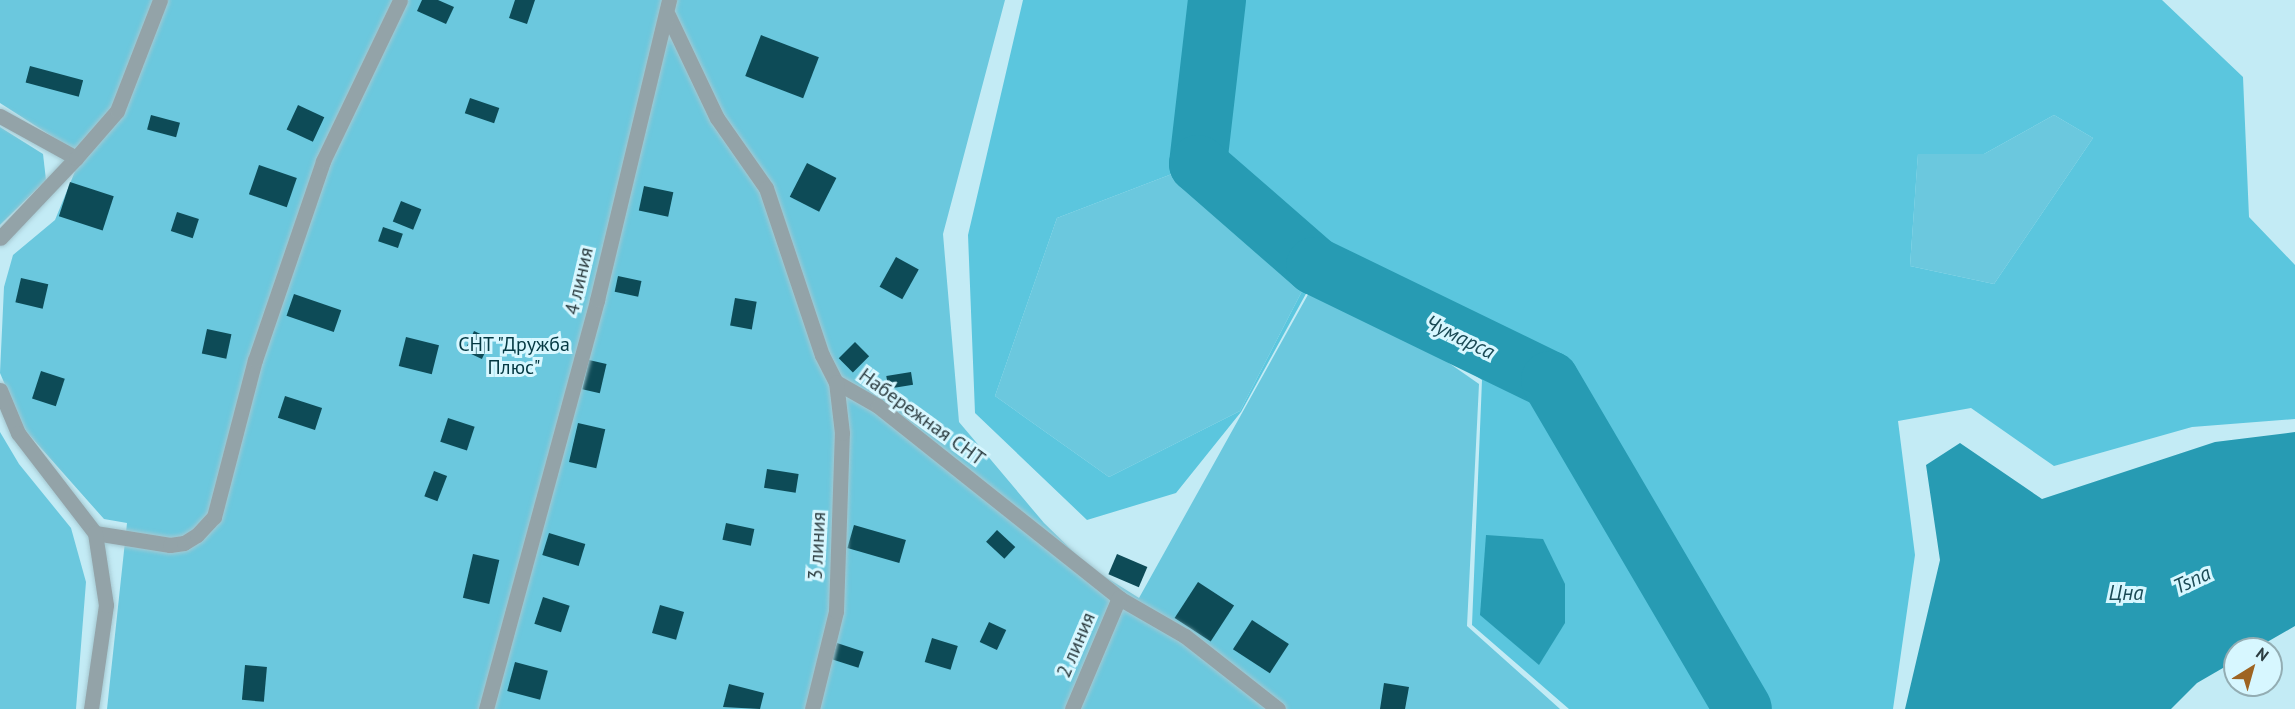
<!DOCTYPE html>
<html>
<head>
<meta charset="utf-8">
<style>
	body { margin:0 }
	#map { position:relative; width:2295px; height:709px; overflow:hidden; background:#c3ebf5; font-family:"PT Sans",sans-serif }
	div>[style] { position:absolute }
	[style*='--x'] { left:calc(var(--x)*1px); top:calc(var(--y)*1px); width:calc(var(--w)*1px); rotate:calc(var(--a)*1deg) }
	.green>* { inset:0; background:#6bc8de }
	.forest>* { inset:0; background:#5bc6de }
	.water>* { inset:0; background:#279bb3 }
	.river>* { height:58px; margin:-29px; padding:0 29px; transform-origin:29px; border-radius:29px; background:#279bb3 }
	.building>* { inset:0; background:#0d4b57; transform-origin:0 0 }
	.roads { filter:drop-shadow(0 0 2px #a5c8d1) drop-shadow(0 0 2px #a5c8d1) }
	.lane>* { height:15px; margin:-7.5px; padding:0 7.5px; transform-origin:7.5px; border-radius:7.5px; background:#93a3a8 }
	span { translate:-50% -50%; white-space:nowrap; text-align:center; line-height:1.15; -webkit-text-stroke:6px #d7f7ff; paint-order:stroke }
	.street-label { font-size:20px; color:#2d3d41 }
	.park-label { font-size:20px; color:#043842 }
	.water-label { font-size:21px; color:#1b4a55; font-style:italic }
	.north { position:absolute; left:2223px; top:637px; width:60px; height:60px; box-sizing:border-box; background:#d7f7ff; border:2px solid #93adb3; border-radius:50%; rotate:37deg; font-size:16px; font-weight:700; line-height:24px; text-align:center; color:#2d3d41 }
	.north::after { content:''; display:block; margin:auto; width:21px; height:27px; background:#9e6422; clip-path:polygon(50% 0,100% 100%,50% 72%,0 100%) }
</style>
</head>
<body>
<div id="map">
	<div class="green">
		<div style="clip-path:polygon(0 0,1005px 0,943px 234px,959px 422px,1044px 523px,1088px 566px,1139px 598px,1320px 273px,1479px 384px,1467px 626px,1560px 709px,107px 709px,127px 523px,104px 519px,24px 429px,0 373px,4px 287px,13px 255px,55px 220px,78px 164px,67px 146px,0 103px)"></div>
		<div style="clip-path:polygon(2054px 115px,2093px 138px,1994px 284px,1910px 266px,1918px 153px,1984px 154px)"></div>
		<div style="clip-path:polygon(0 127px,43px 154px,46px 180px,0 225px)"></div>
		<div style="clip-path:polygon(1198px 164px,1315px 266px,1240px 411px,1109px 477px,995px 396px,1057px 218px)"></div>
		<div style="clip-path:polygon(0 432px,19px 464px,71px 528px,86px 582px,76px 709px,0 709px)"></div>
	</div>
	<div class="forest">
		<div style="clip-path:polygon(evenodd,1023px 0,2162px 0,2243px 77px,2249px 217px,2295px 265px,2295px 419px,2192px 427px,2054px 466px,1971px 408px,1898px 421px,1915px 555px,1893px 709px,1569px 709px,1472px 625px,1482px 380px,1319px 270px,1241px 412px,1176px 493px,1087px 520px,975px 413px,968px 235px,1023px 0,2054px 115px,2093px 138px,1994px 284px,1910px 266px,1918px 154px,1984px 154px,2054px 115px,1023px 0,1198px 164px,1315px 266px,1240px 411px,1109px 477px,995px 396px,1057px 218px,1198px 164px)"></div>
	</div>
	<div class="water">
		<div style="clip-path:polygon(2295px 432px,2295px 626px,2255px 649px,2235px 649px,2235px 661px,2197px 683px,2171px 709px,1905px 709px,1940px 560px,1926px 465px,1960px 443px,2042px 499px,2215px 442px)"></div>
		<div style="clip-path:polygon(1486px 535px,1543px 539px,1565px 584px,1565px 623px,1539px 665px,1480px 615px)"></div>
	</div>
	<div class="river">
		<div style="--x:1217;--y:0;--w:165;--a:96.6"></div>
		<div style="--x:1198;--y:164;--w:155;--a:41.1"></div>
		<div style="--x:1315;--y:266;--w:261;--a:25.9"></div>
		<div style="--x:1550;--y:380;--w:381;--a:59.6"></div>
	</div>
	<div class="building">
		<div style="clip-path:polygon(422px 0,438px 0,454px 7px,446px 24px,417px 11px)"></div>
		<div style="clip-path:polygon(515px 0,535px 0,527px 24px,509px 18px)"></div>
		<div style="left:761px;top:35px;width:62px;height:44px;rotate:21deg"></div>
		<div style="left:30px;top:66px;width:55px;height:17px;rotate:15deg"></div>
		<div style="left:470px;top:98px;width:31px;height:16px;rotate:19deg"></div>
		<div style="left:298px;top:105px;width:29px;height:27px;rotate:25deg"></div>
		<div style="left:151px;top:115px;width:30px;height:15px;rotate:15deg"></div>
		<div style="left:807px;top:163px;width:33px;height:38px;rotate:27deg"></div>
		<div style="left:259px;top:165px;width:40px;height:31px;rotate:19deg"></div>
		<div style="left:70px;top:182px;width:46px;height:36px;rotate:18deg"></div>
		<div style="left:644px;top:186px;width:30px;height:25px;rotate:12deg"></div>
		<div style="left:401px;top:201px;width:22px;height:22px;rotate:22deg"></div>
		<div style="left:177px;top:212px;width:23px;height:20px;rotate:18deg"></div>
		<div style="left:383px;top:227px;width:21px;height:15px;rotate:19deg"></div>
		<div style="left:896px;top:257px;width:26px;height:34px;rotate:29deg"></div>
		<div style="left:618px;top:276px;width:24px;height:16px;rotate:12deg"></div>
		<div style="left:21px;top:278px;width:28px;height:25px;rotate:13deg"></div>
		<div style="left:294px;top:294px;width:50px;height:23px;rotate:19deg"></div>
		<div style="left:735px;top:298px;width:22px;height:28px;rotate:10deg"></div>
		<div style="left:207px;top:329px;width:25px;height:25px;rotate:12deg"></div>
		<div style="left:474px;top:331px;width:19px;height:22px;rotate:25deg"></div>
		<div style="left:406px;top:337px;width:34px;height:30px;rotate:14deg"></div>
		<div style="left:855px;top:342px;width:20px;height:23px;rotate:45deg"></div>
		<div style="left:589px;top:360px;width:18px;height:30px;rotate:13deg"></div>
		<div style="left:41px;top:371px;width:25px;height:29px;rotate:18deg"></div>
		<div style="left:911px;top:372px;width:13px;height:25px;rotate:81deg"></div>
		<div style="left:285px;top:396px;width:39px;height:23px;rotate:18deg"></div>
		<div style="left:448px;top:418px;width:28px;height:25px;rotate:18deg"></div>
		<div style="left:578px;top:423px;width:28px;height:40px;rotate:13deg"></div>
		<div style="left:767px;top:469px;width:32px;height:19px;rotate:9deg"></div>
		<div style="left:434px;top:471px;width:14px;height:27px;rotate:21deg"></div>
		<div style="left:726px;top:523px;width:29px;height:17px;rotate:12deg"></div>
		<div style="left:854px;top:525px;width:54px;height:24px;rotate:16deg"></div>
		<div style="left:997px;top:530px;width:25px;height:16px;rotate:43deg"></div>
		<div style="left:549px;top:533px;width:38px;height:23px;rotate:17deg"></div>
		<div style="left:473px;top:554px;width:27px;height:45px;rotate:13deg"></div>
		<div style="left:1117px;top:554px;width:33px;height:22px;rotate:23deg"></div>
		<div style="left:1198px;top:582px;width:43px;height:43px;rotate:33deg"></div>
		<div style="left:543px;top:597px;width:28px;height:28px;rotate:18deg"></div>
		<div style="left:660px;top:605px;width:25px;height:29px;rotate:16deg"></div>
		<div style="left:1252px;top:620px;width:44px;height:35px;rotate:33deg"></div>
		<div style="left:989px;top:622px;width:19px;height:22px;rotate:25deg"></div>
		<div style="left:932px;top:638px;width:27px;height:25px;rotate:17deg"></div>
		<div style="left:837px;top:643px;width:28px;height:17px;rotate:18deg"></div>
		<div style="left:515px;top:662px;width:34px;height:30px;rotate:15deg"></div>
		<div style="left:245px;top:665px;width:22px;height:35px;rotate:5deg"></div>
		<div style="clip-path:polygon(1384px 683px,1409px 687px,1405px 709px,1380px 709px)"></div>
		<div style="clip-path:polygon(729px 684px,764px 693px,760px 709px,723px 707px)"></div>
	</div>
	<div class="roads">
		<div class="lane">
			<div style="--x:668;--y:15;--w:114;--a:64.6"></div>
			<div style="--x:717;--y:118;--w:85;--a:55"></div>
			<div style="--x:766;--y:188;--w:176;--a:71.5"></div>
			<div style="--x:822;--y:355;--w:30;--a:63"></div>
			<div style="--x:836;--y:382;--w:48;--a:29.7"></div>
			<div style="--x:878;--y:406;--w:308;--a:38.5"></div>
			<div style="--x:1119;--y:598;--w:76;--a:29.9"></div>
			<div style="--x:1185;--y:636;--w:118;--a:38.1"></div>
			<div style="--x:0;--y:116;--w:87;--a:28.9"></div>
			<div style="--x:76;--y:158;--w:110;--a:133.5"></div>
			<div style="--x:76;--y:158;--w:62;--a:-48.9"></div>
			<div style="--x:117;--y:111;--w:119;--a:-68.8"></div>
			<div style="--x:0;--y:390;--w:47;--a:67.3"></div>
			<div style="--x:18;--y:433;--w:126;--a:52.4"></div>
			<div style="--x:95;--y:533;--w:76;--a:9.1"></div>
			<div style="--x:170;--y:545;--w:14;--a:-8"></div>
			<div style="--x:184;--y:543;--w:15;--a:-32"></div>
			<div style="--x:197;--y:535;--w:25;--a:-47"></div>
			<div style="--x:214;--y:517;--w:162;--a:-75.4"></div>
			<div style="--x:255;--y:360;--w:210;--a:-71.1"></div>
			<div style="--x:323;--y:161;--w:178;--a:-64.4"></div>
			<div style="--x:91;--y:709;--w:105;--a:-81.8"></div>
			<div style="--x:106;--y:605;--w:73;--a:-98.7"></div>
			<div style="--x:486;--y:709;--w:424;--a:-74.8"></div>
			<div style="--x:597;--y:300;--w:309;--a:-76.5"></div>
			<div style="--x:812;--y:709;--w:101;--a:-76.2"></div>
			<div style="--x:836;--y:611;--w:178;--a:-88.1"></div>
			<div style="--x:842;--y:433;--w:51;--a:-96.7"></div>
			<div style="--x:1072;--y:709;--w:121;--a:-67.1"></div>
		</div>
	</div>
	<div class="street-label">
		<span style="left:579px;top:281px;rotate:-77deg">4 линия</span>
		<span style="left:922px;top:417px;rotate:36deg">Набережная СНТ</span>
		<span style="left:817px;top:546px;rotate:-87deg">3 линия</span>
		<span style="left:1076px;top:645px;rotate:-67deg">2 линия</span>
	</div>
	<div class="park-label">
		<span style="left:514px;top:356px">СНТ "Дружба<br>Плюс"</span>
	</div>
	<div class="water-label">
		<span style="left:1460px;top:337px;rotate:26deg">Чумарса</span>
		<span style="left:2192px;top:580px;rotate:-25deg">Tsna</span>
		<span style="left:2126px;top:593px">Цна</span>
	</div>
	<div class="north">N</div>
</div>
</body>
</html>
